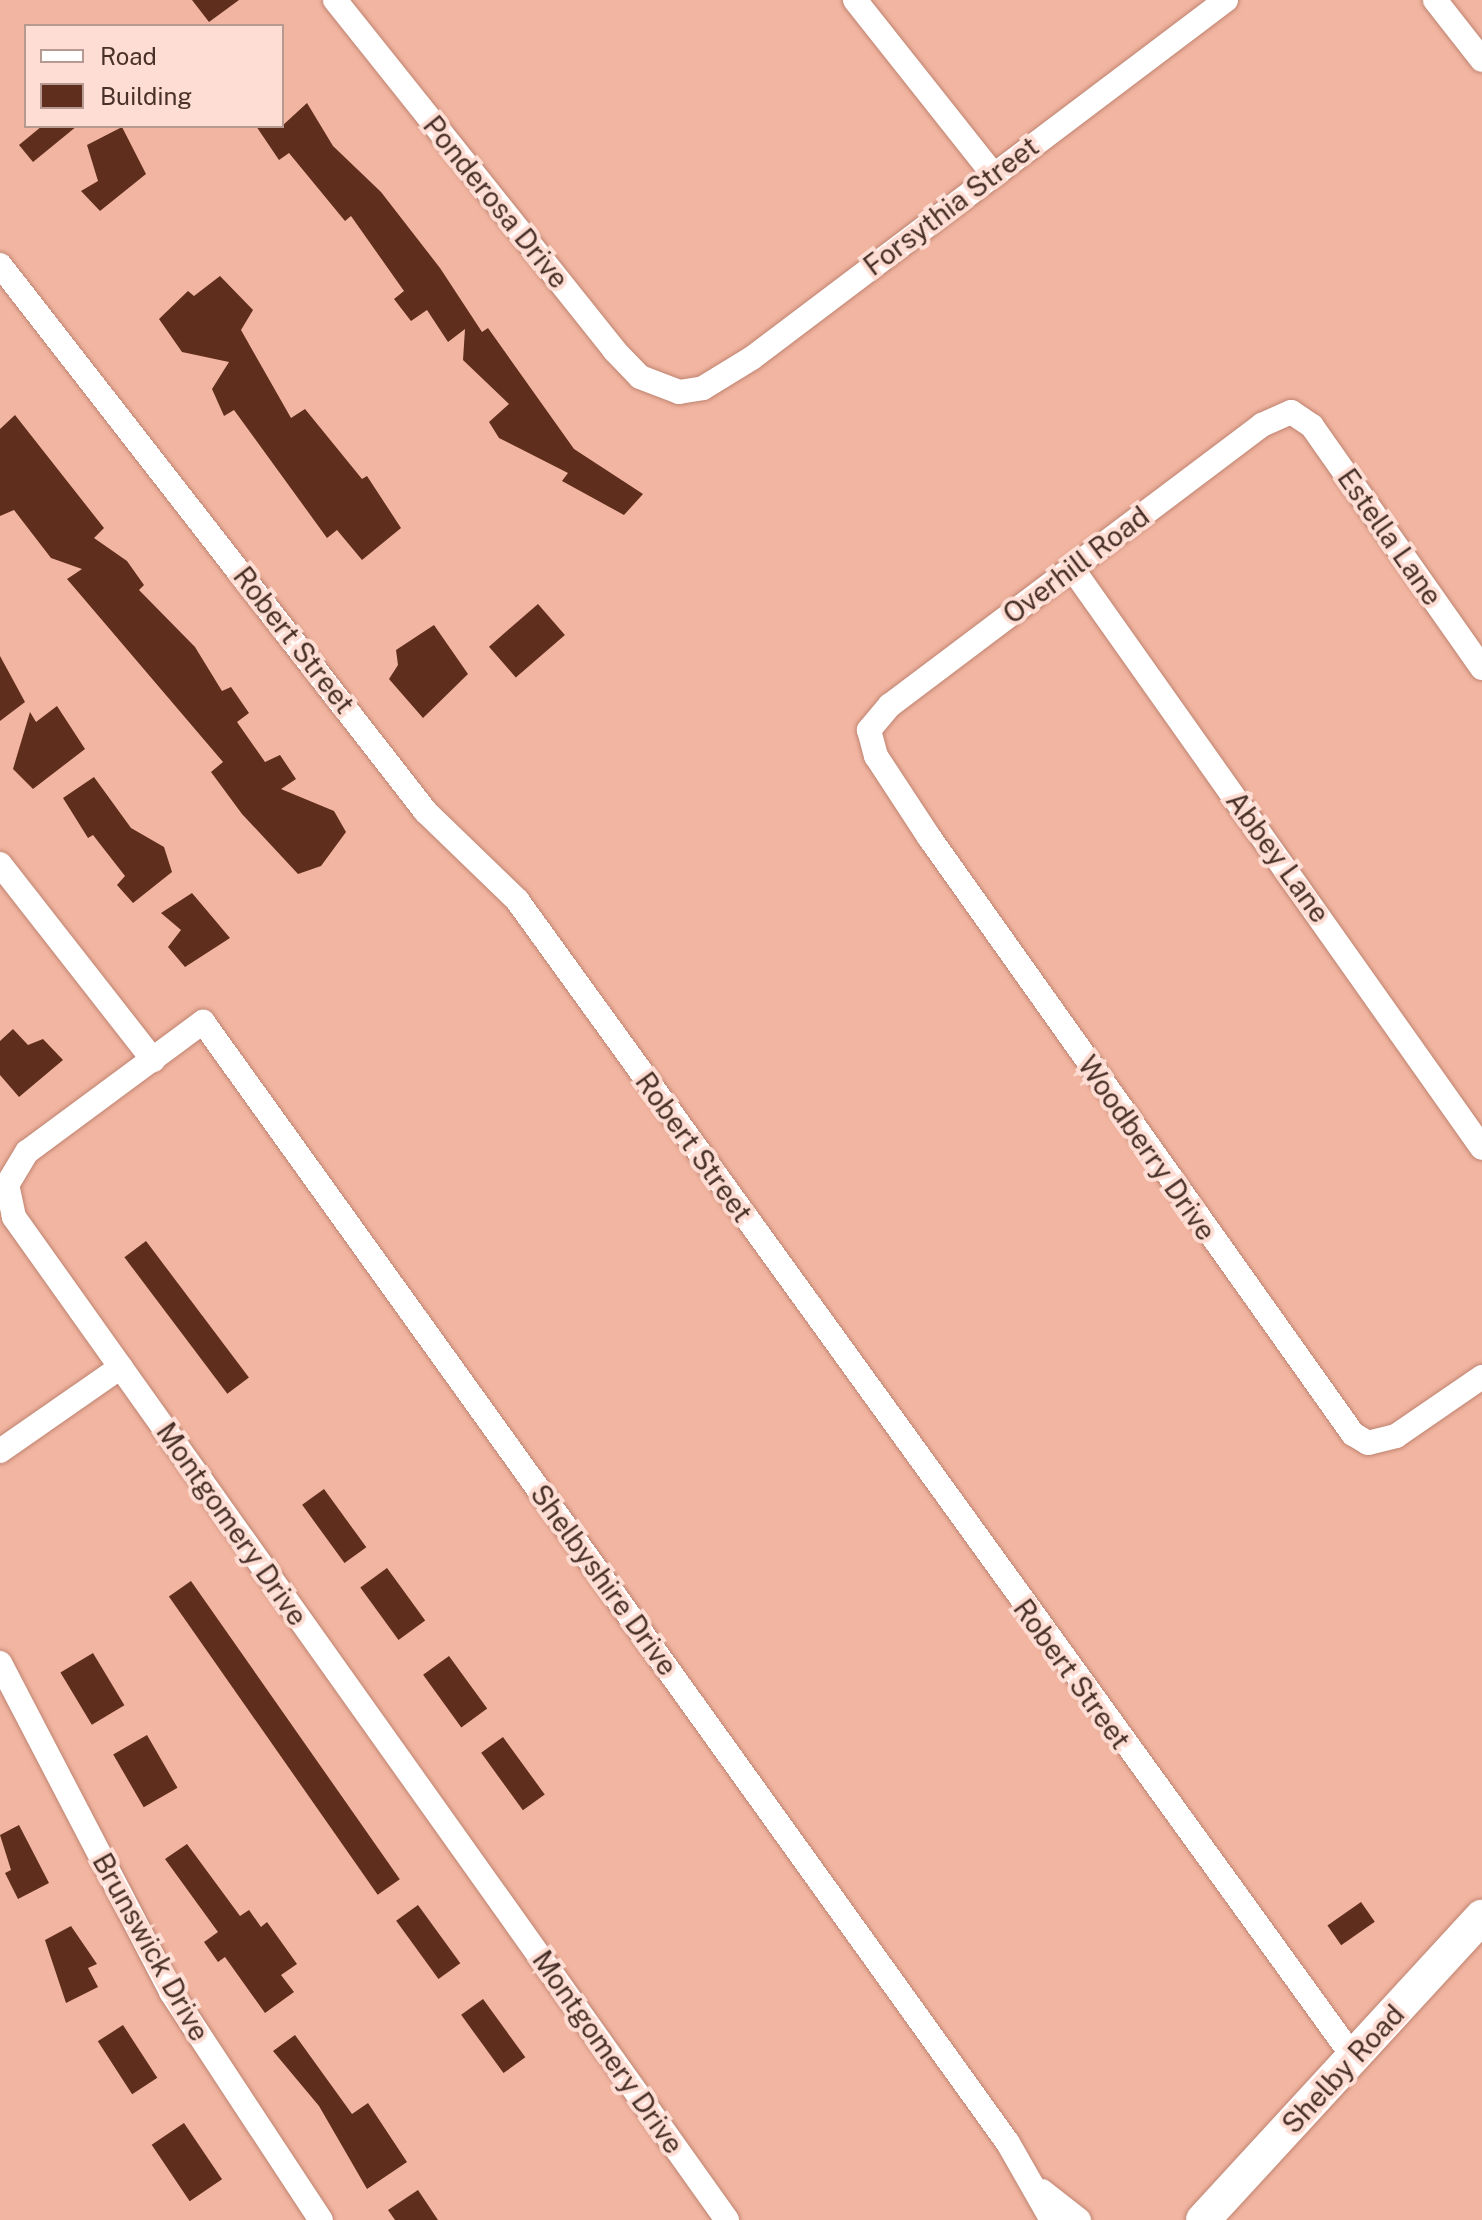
<!DOCTYPE html>
<html>
<head>
<meta charset="utf-8">
<style>
	body { margin:0 }
	#map { position:relative; width:1482px; height:2220px; overflow:hidden; background:#f2b5a1; font-family:"Public Sans",sans-serif }
	div>[style] { position:absolute }
	[style*='--x'] { left:calc(var(--x)*1px); top:calc(var(--y)*1px); width:calc(var(--w)*1px); rotate:calc(var(--a)*1deg) }
	.building>* { inset:0; background:#5f2e1d; transform-origin:0 0 }
	.roads { filter:drop-shadow(0 0 2px #be8471) drop-shadow(0 0 2px #be8471) }
	.street>* { height:24px; margin:-12px; padding:0 12px; transform-origin:12px; border-radius:12px; background:#fff }
	.secondary>* { height:34px; margin:-17px; padding:0 17px; transform-origin:17px; border-radius:17px; background:#fff }
	span { translate:-50% -50%; white-space:nowrap; text-align:center; line-height:1.15; -webkit-text-stroke:8px #feded4; paint-order:stroke }
	.street-label { font-size:28px; color:#493129 }
	.legend { position:absolute; left:24px; top:24px; width:260px; height:104px; box-sizing:border-box; background:#feded4; border:2px solid #b69990; margin:0; padding:10px 14px; list-style:none; font-size:24px; color:#493129 }
	.legend li { display:flex; align-items:center; gap:16px; height:40px }
	.legend b { width:40px; border:2px solid #b69990 }
</style>
</head>
<body>
<div id="map">
	<div class="building">
		<div style="clip-path:polygon(192px 0,239px 0,209px 22px)"></div>
		<div style="clip-path:polygon(307px 103px,333px 146px,381px 192px,440px 268px,482px 332px,488px 328px,574px 449px,643px 494px,624px 515px,562px 481px,568px 473px,499px 438px,489px 422px,509px 404px,463px 360px,465px 329px,448px 342px,427px 310px,411px 321px,394px 299px,404px 291px,351px 216px,345px 221px,289px 153px,279px 160px,256px 126px,282px 126px)"></div>
		<div style="clip-path:polygon(42px 126px,77px 126px,33px 162px,19px 145px)"></div>
		<div style="clip-path:polygon(122px 127px,146px 174px,100px 211px,81px 191px,98px 181px,87px 145px)"></div>
		<div style="clip-path:polygon(220px 276px,253px 310px,241px 330px,291px 418px,305px 409px,362px 479px,367px 476px,401px 528px,362px 560px,337px 530px,327px 538px,234px 410px,224px 416px,212px 389px,229px 362px,182px 352px,159px 319px,188px 291px,194px 296px)"></div>
		<div style="clip-path:polygon(15px 415px,104px 528px,94px 538px,127px 561px,144px 585px,139px 590px,195px 647px,222px 691px,231px 687px,249px 713px,237px 722px,265px 762px,280px 755px,296px 779px,281px 789px,334px 811px,346px 832px,321px 866px,298px 874px,242px 814px,211px 772px,223px 762px,67px 579px,82px 569px,51px 558px,14px 510px,0 516px,0 429px)"></div>
		<div style="left:538px;top:604px;width:41px;height:65px;rotate:49deg"></div>
		<div style="clip-path:polygon(434px 625px,468px 674px,423px 718px,389px 679px,398px 665px,396px 650px)"></div>
		<div style="clip-path:polygon(0 656px,25px 702px,0 721px)"></div>
		<div style="clip-path:polygon(57px 706px,85px 749px,33px 789px,13px 769px,30px 712px,36px 722px)"></div>
		<div style="clip-path:polygon(94px 777px,131px 828px,164px 847px,172px 872px,133px 903px,117px 885px,125px 876px,93px 835px,88px 838px,63px 798px)"></div>
		<div style="clip-path:polygon(192px 893px,230px 938px,185px 967px,168px 947px,181px 930px,161px 913px)"></div>
		<div style="clip-path:polygon(13px 1029px,28px 1045px,43px 1039px,63px 1060px,19px 1097px,0 1075px,0 1041px)"></div>
		<div style="left:146px;top:1241px;width:171px;height:27px;rotate:53deg"></div>
		<div style="left:324px;top:1489px;width:72px;height:27px;rotate:54deg"></div>
		<div style="left:387px;top:1568px;width:65px;height:33px;rotate:54deg"></div>
		<div style="left:191px;top:1581px;width:364px;height:27px;rotate:55deg"></div>
		<div style="left:93px;top:1653px;width:61px;height:38px;rotate:59deg"></div>
		<div style="left:449px;top:1656px;width:65px;height:32px;rotate:54deg"></div>
		<div style="left:147px;top:1735px;width:61px;height:39px;rotate:60deg"></div>
		<div style="left:503px;top:1737px;width:71px;height:27px;rotate:54deg"></div>
		<div style="clip-path:polygon(19px 1825px,49px 1883px,18px 1899px,5px 1873px,11px 1870px,0 1835px)"></div>
		<div style="clip-path:polygon(187px 1844px,240px 1916px,249px 1910px,261px 1927px,267px 1922px,297px 1964px,281px 1975px,294px 1992px,265px 2013px,225px 1957px,218px 1962px,204px 1942px,218px 1932px,165px 1859px)"></div>
		<div style="left:1361px;top:1902px;width:24px;height:41px;rotate:55deg"></div>
		<div style="left:418px;top:1905px;width:72px;height:27px;rotate:54deg"></div>
		<div style="clip-path:polygon(71px 1926px,97px 1964px,88px 1968px,98px 1987px,66px 2003px,45px 1940px)"></div>
		<div style="left:483px;top:1999px;width:72px;height:27px;rotate:54deg"></div>
		<div style="left:123px;top:2025px;width:63px;height:30px;rotate:57deg"></div>
		<div style="clip-path:polygon(295px 2035px,352px 2114px,368px 2103px,407px 2162px,367px 2189px,319px 2106px,273px 2051px)"></div>
		<div style="left:184px;top:2123px;width:68px;height:39px;rotate:56deg"></div>
		<div style="clip-path:polygon(418px 2190px,438px 2220px,395px 2220px,388px 2210px)"></div>
	</div>
	<div class="roads">
		<div class="street">
			<div style="--x:335;--y:0;--w:448;--a:51.4"></div>
			<div style="--x:614;--y:350;--w:37;--a:46"></div>
			<div style="--x:640;--y:377;--w:42;--a:21"></div>
			<div style="--x:679;--y:392;--w:24;--a:-9"></div>
			<div style="--x:703;--y:388;--w:57;--a:-31.5"></div>
			<div style="--x:752;--y:358;--w:594;--a:-37.06"></div>
			<div style="--x:855;--y:0;--w:221;--a:51.6"></div>
			<div style="--x:1435;--y:0;--w:76;--a:51.9"></div>
			<div style="--x:0;--y:265;--w:693;--a:52.09"></div>
			<div style="--x:426;--y:812;--w:127;--a:44"></div>
			<div style="--x:517;--y:900;--w:1429;--a:54.14"></div>
			<div style="--x:1072;--y:568;--w:710;--a:54.74"></div>
			<div style="--x:1482;--y:668;--w:296;--a:-125.1"></div>
			<div style="--x:1312;--y:426;--w:25;--a:-146"></div>
			<div style="--x:1291;--y:412;--w:32;--a:156"></div>
			<div style="--x:1262;--y:425;--w:466;--a:143"></div>
			<div style="--x:890;--y:705;--w:33;--a:130"></div>
			<div style="--x:869;--y:730;--w:27;--a:75"></div>
			<div style="--x:876;--y:756;--w:97;--a:56.8"></div>
			<div style="--x:929;--y:837;--w:732;--a:54.62"></div>
			<div style="--x:1353;--y:1434;--w:17;--a:31"></div>
			<div style="--x:1368;--y:1443;--w:29;--a:-14"></div>
			<div style="--x:1396;--y:1436;--w:104;--a:-34.5"></div>
			<div style="--x:0;--y:864;--w:249;--a:52"></div>
			<div style="--x:0;--y:1451;--w:147;--a:-34.8"></div>
			<div style="--x:0;--y:1663;--w:371;--a:62.5"></div>
			<div style="--x:171;--y:1992;--w:273;--a:56.7"></div>
			<div style="--x:1042;--y:2191;--w:47;--a:38.1"></div>
			<div style="--x:727;--y:2220;--w:1231;--a:-125.41"></div>
			<div style="--x:14;--y:1217;--w:33;--a:-102"></div>
			<div style="--x:7;--y:1185;--w:39;--a:-59"></div>
			<div style="--x:27;--y:1152;--w:219;--a:-36.5"></div>
			<div style="--x:203;--y:1022;--w:1380;--a:54.32"></div>
			<div style="--x:1008;--y:2143;--w:89;--a:60.3"></div>
		</div>
		<div class="secondary">
			<div style="--x:1203;--y:2220;--w:412;--a:-47.4"></div>
		</div>
	</div>
	<div class="street-label">
		<span style="left:496px;top:202px;rotate:51deg">Ponderosa Drive</span>
		<span style="left:951px;top:206px;rotate:-37deg">Forsythia Street</span>
		<span style="left:1390px;top:537px;rotate:55deg">Estella Lane</span>
		<span style="left:1076px;top:565px;rotate:-37deg">Overhill Road</span>
		<span style="left:294px;top:640px;rotate:52deg">Robert Street</span>
		<span style="left:1278px;top:857px;rotate:54deg">Abbey Lane</span>
		<span style="left:694px;top:1147px;rotate:54deg">Robert Street</span>
		<span style="left:1147px;top:1148px;rotate:55deg">Woodberry Drive</span>
		<span style="left:232px;top:1524px;rotate:55deg">Montgomery Drive</span>
		<span style="left:604px;top:1580px;rotate:54deg">Shelbyshire Drive</span>
		<span style="left:1072px;top:1674px;rotate:54deg">Robert Street</span>
		<span style="left:151px;top:1947px;rotate:61deg">Brunswick Drive</span>
		<span style="left:608px;top:2052px;rotate:55deg">Montgomery Drive</span>
		<span style="left:1343px;top:2069px;rotate:-47deg">Shelby Road</span>
	</div>
	<ul class="legend">
	<li><b style="height:10px;background:#fff"></b>Road</li>
	<li><b style="height:22px;background:#5f2e1d"></b>Building</li>
	</ul>
</div>
</body>
</html>
